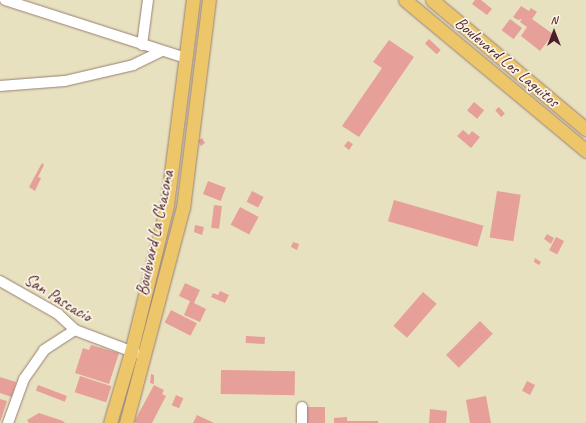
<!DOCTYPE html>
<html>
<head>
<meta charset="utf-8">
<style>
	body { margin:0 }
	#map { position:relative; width:586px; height:423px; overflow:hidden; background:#e8e1bf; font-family:Caveat,sans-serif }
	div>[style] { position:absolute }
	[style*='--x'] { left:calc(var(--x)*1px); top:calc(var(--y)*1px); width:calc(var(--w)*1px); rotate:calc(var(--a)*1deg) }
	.building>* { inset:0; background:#e69f99; transform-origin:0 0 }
	.roads { filter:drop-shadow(0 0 1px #998075) drop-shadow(0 0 1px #998075) }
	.minor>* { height:10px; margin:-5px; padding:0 5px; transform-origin:5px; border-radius:5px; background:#fff }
	.major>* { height:13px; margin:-6.5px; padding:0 6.5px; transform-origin:6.5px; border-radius:6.5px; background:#ecc669 }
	span { translate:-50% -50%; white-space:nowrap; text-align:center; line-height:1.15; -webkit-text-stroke:3.5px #fcf5e5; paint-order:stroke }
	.street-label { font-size:17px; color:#4a1f2b }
	.north { position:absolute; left:534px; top:12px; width:40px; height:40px; -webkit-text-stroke:3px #fcf5e5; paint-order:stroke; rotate:0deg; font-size:11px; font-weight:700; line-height:16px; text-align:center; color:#4a1f2b }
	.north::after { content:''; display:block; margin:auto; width:14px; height:18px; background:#4a1f2b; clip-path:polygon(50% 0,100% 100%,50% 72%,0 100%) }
</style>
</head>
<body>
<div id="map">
	<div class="building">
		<div style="clip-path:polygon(475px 0,481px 0,492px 9px,487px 15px,472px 4px)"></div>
		<div style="clip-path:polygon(521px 6px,529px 11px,531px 8px,537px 12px,532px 19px,553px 34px,540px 51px,521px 36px,527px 27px,520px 22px,522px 19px,518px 20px,513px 17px)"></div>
		<div style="left:510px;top:19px;width:15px;height:14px;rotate:37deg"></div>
		<div style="left:429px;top:39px;width:16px;height:6px;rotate:43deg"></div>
		<div style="clip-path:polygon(389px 40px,414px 57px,359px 137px,342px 126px,382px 68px,373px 62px)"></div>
		<div style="left:474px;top:102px;width:13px;height:11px;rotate:39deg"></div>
		<div style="left:499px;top:107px;width:9px;height:5px;rotate:49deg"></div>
		<div style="clip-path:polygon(463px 130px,469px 135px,472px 131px,480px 137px,471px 148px,457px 136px)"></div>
		<div style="clip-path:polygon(202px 138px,205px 143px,201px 146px,198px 141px)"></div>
		<div style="clip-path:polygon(348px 141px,353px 144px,349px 150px,344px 146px)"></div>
		<div style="clip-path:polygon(42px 163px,44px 165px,38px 177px,41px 178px,35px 191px,29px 187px)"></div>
		<div style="left:208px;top:181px;width:19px;height:14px;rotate:21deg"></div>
		<div style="left:252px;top:191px;width:13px;height:12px;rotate:27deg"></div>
		<div style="left:497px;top:191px;width:24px;height:47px;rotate:9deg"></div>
		<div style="left:394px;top:200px;width:93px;height:22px;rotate:16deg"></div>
		<div style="left:214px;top:205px;width:8px;height:23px;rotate:7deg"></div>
		<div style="left:240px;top:207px;width:21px;height:20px;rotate:28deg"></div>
		<div style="clip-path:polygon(195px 225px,204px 227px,202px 235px,194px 232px)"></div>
		<div style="clip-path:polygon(547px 234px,554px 238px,551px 244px,544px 239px)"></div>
		<div style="left:556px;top:237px;width:9px;height:15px;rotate:27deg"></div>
		<div style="clip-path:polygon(293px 242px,299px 244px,297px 250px,291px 247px)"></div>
		<div style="clip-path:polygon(535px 258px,541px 262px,539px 265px,534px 262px)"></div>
		<div style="clip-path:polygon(185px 283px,200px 290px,194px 303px,206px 309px,200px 322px,184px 315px,190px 301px,179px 296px)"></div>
		<div style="clip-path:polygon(220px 291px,229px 295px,225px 303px,211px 297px,213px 293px,218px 295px)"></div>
		<div style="left:423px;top:292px;width:18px;height:45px;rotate:41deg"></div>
		<div style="left:171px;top:310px;width:29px;height:14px;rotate:27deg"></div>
		<div style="left:480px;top:321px;width:18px;height:48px;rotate:45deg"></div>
		<div style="left:246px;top:336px;width:19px;height:7px;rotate:3deg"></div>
		<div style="clip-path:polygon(91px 345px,119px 353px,109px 384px,75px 373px,83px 348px,89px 350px)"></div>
		<div style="left:221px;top:370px;width:74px;height:24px;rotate:1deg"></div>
		<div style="clip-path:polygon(151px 374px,154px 375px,154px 384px,150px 383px)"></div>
		<div style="left:80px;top:376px;width:33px;height:17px;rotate:18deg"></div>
		<div style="clip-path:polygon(0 377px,16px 382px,12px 397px,0 393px)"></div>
		<div style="left:527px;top:381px;width:9px;height:11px;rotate:27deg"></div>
		<div style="left:38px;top:385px;width:31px;height:6px;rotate:21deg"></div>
		<div style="clip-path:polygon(154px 385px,164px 390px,162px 394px,166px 396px,152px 423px,137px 423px,134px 422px)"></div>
		<div style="left:176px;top:395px;width:8px;height:11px;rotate:23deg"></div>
		<div style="clip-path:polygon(486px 396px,491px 423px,470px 423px,466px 400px)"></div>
		<div style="clip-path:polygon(0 399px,7px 401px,0 422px)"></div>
		<div style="left:307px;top:407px;width:18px;height:16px"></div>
		<div style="clip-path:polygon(430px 409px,447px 411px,446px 423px,429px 423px)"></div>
		<div style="clip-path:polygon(39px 413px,63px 421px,65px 423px,29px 423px,27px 420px)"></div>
		<div style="clip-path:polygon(197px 415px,214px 423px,193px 423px)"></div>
		<div style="clip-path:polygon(347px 417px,347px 421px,378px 421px,378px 423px,334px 423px,334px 418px)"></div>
	</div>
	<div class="roads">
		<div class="minor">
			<div style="--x:5;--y:0;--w:190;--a:17.8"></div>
			<div style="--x:142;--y:45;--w:45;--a:-82.4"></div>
			<div style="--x:0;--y:86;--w:65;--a:-4.4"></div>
			<div style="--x:65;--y:81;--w:70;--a:-13.2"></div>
			<div style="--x:133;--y:65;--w:32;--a:-26"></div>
			<div style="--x:0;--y:281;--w:67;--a:29.6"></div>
			<div style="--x:58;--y:314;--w:23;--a:43"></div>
			<div style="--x:75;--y:330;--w:65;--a:20.7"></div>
			<div style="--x:302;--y:407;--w:16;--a:90"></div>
			<div style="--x:8;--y:423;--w:47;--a:-70"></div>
			<div style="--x:24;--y:379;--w:35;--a:-55"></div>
			<div style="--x:44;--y:350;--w:37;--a:-33"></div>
		</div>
		<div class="major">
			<div style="--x:405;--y:0;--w:236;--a:39.8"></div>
			<div style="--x:432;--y:0;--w:201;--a:40"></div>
			<div style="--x:110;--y:423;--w:74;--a:-73.5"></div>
			<div style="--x:131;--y:352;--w:151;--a:-76.2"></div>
			<div style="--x:167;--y:205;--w:207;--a:-82.8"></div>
			<div style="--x:126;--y:423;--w:222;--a:-75.2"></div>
			<div style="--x:183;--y:208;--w:210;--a:-82.9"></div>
		</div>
	</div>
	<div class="street-label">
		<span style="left:507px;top:62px;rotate:40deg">Boulevard Los Laguitos</span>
		<span style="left:155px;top:233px;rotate:-78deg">Boulevard La Chacona</span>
		<span style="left:58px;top:298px;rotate:32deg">San Pascacio</span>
	</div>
	<div class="north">N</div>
</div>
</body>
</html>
